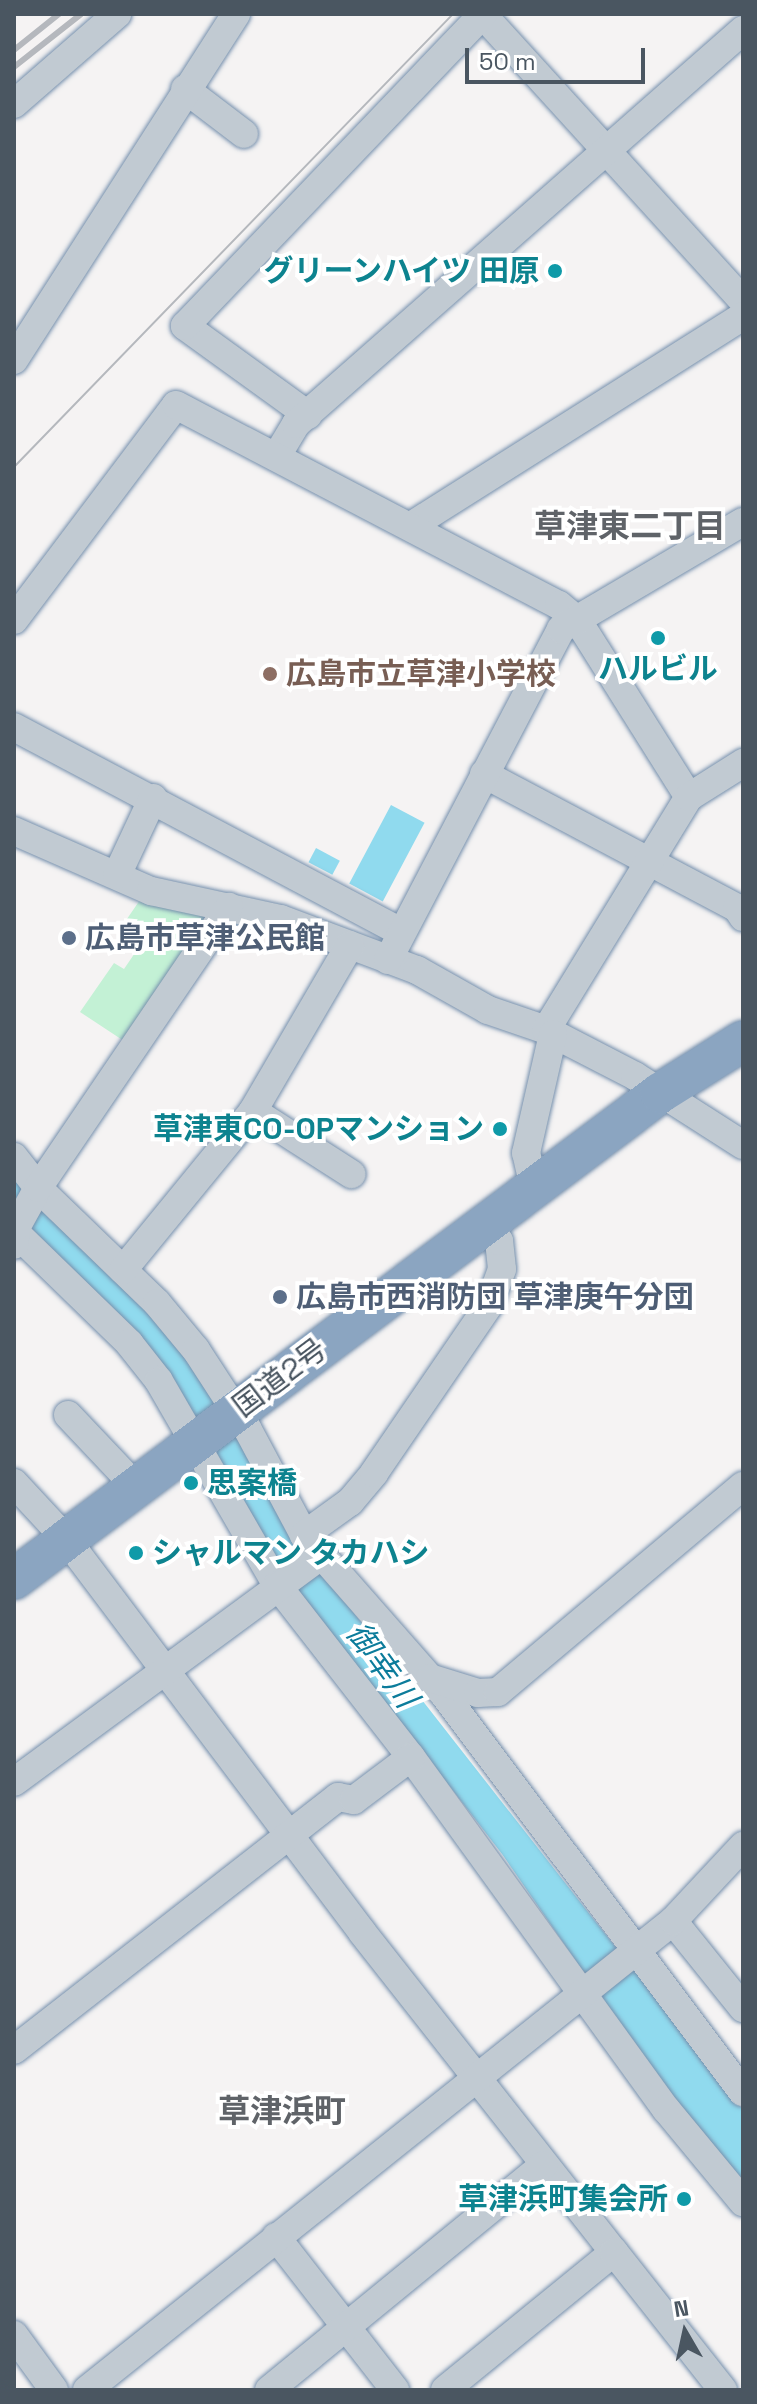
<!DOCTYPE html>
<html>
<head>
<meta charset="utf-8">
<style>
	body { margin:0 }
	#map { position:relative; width:757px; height:2404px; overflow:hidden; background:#f5f3f3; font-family:"Space Grotesk","Noto Sans JP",sans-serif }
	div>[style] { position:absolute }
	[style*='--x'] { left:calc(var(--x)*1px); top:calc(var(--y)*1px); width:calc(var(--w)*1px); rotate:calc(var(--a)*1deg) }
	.green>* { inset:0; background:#c3f1d5 }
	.water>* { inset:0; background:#90daee; transform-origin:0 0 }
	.roads { filter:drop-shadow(0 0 2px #7690ad) drop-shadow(0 0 2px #7690ad) }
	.minor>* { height:28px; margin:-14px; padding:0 14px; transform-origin:14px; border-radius:14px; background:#c1cad2 }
	.highway>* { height:40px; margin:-20px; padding:0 20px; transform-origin:20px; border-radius:20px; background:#8ba5c1 }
	.tram>* { height:2px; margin:-1px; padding:0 1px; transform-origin:1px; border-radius:1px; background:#b5b8bd }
	.rail>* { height:6px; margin:-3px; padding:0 3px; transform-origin:3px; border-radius:3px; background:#b5b8bd }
	.dots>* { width:22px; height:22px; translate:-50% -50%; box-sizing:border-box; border:4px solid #fff; border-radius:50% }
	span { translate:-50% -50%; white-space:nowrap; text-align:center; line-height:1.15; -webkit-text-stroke:8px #fff; paint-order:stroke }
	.culture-label { font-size:30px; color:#0d838f; font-weight:700 }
	.right { translate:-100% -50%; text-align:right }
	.left { translate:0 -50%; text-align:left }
	.education-label { font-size:30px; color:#785e54; font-weight:700 }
	.service-label { font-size:30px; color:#4e5e75; font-weight:700 }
	.street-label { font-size:30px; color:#4a5661 }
	.neighbourhood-label { font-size:32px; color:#5f6368; font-weight:700 }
	.water-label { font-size:32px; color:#0c7c9b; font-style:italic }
	.frame { position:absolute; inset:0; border:16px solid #4a5661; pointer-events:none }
	.north { position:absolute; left:645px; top:2292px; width:80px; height:80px; -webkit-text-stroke:6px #fff; paint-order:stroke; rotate:351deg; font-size:22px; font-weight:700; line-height:32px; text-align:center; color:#4a5661 }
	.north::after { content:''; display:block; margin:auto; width:28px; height:36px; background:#4a5661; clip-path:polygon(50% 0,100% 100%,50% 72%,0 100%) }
	.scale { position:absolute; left:465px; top:48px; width:180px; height:36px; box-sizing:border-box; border:4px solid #4a5661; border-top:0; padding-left:10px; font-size:24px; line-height:28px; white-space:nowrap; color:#4a5661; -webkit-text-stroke:6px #fff; paint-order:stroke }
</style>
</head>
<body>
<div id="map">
	<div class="green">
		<div style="clip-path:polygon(142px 897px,214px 917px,127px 1043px,80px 1012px,114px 963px,124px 969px,139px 947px,118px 932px)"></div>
	</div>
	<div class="water">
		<div style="left:391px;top:805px;width:38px;height:89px;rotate:28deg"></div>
		<div style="left:316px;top:848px;width:27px;height:16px;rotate:28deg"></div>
		<div style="clip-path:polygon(14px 1175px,190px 1353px,303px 1548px,743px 2110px,743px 2185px,679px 2110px,502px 1854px,278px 1564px,215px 1461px,14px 1220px)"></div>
	</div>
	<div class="roads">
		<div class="minor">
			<div style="--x:482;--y:14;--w:388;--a:47.7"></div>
			<div style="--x:185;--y:89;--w:74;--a:37.3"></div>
			<div style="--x:14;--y:104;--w:137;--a:-41.1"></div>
			<div style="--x:14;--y:360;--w:411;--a:-57.3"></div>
			<div style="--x:308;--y:415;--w:152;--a:-144.1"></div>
			<div style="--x:185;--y:326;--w:431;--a:-46.3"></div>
			<div style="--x:278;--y:454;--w:35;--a:-59"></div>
			<div style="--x:296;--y:424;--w:596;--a:-41.39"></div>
			<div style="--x:411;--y:526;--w:393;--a:-32.3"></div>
			<div style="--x:14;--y:620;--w:269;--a:-53"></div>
			<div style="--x:176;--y:405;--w:432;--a:27.6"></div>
			<div style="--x:559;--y:605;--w:25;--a:40"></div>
			<div style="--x:578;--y:621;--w:208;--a:57.8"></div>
			<div style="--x:14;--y:727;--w:436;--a:27.9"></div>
			<div style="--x:484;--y:774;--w:286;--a:27.9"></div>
			<div style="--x:737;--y:908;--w:11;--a:56"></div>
			<div style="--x:14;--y:831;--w:150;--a:23.7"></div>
			<div style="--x:151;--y:891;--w:133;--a:12.2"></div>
			<div style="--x:281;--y:919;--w:145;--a:20.6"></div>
			<div style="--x:417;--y:970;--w:81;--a:29.4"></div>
			<div style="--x:488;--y:1010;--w:61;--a:19"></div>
			<div style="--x:546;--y:1030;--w:100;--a:27.3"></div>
			<div style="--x:635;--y:1076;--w:128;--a:32.6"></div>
			<div style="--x:117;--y:875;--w:85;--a:-64.9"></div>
			<div style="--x:388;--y:960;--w:373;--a:-62.4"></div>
			<div style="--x:561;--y:629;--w:211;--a:-30.5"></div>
			<div style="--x:546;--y:1030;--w:273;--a:-58.5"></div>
			<div style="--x:689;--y:797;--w:64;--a:-32.2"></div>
			<div style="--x:253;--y:1111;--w:117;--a:32.7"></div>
			<div style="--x:14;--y:1157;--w:39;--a:52"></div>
			<div style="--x:38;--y:1188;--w:165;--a:44"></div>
			<div style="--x:157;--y:1303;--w:61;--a:50.3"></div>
			<div style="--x:196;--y:1350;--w:95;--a:57"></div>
			<div style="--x:248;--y:1430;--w:119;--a:61.9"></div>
			<div style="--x:304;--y:1535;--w:210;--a:48.7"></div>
			<div style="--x:443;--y:1693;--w:499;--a:53.1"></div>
			<div style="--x:534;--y:1187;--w:35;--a:-103"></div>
			<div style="--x:526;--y:1153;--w:122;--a:-77.2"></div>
			<div style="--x:14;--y:1231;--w:161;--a:44.2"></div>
			<div style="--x:129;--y:1343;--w:48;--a:51.7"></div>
			<div style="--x:159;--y:1381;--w:236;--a:60"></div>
			<div style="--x:277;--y:1585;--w:218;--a:52.1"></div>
			<div style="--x:411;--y:1757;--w:435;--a:54.1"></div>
			<div style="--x:666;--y:2109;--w:121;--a:50.4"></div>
			<div style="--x:14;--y:1245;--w:19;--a:-81"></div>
			<div style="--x:17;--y:1226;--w:43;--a:-61.1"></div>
			<div style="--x:38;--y:1188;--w:340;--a:-55.8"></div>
			<div style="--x:123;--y:1270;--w:205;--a:-50.7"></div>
			<div style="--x:253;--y:1111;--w:192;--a:-59.7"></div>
			<div style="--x:68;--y:1415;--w:99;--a:46.6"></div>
			<div style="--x:14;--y:1483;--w:76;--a:47.1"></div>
			<div style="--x:66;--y:1539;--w:492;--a:53"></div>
			<div style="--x:362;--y:1932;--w:407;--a:51.8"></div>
			<div style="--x:614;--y:2252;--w:218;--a:140.8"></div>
			<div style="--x:304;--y:1535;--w:57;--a:-35.7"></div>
			<div style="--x:350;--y:1502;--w:38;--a:-50"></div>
			<div style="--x:374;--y:1473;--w:204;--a:-55.6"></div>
			<div style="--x:489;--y:1305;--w:38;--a:-70"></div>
			<div style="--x:502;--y:1269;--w:28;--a:-96"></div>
			<div style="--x:499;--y:1241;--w:22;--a:-126"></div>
			<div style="--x:430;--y:1678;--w:50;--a:17.4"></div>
			<div style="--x:478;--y:1693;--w:20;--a:-3"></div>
			<div style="--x:498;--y:1692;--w:320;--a:-40.1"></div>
			<div style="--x:14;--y:1782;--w:383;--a:-36.4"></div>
			<div style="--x:673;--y:1921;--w:112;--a:51.2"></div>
			<div style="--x:14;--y:2050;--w:411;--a:-38"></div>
			<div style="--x:338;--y:1797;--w:16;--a:11"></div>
			<div style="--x:354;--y:1800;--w:71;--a:-37"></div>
			<div style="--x:276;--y:2237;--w:194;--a:52.1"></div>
			<div style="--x:614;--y:2252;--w:176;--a:51.7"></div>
			<div style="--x:14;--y:2335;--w:68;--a:54"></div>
			<div style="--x:87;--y:2390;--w:751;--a:-38.67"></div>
			<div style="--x:673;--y:1921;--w:103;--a:-47"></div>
			<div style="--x:269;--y:2390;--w:355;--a:-39.3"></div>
		</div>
		<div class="highway">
			<div style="--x:14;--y:1579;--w:808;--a:-36.95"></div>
			<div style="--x:660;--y:1093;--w:98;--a:-32.1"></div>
		</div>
	</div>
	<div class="tram">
		<div style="--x:14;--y:467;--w:631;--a:-45.9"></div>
	</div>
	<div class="rail">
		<div style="--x:14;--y:50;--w:58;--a:-38.7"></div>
		<div style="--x:14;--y:67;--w:85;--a:-38.3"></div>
	</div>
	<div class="dots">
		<div style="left:555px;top:271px;background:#0f9aa8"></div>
		<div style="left:658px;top:638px;background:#0f9aa8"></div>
		<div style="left:270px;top:674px;background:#8d6e63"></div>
		<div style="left:69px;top:938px;background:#5c6f8a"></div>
		<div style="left:500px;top:1129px;background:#0f9aa8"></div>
		<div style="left:280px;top:1297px;background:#5c6f8a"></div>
		<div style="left:191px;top:1483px;background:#0f9aa8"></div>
		<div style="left:136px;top:1553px;background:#0f9aa8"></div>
		<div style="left:684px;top:2199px;background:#0f9aa8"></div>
	</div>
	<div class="culture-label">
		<span class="right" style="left:539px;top:271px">グリーンハイツ 田原</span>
		<span style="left:658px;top:669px">ハルビル</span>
		<span class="right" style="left:484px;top:1129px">草津東CO-OPマンション</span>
		<span class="left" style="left:207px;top:1483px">思案橋</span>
		<span class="left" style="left:152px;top:1553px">シャルマン タカハシ</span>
		<span class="right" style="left:668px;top:2199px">草津浜町集会所</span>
	</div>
	<div class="education-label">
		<span class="left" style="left:286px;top:674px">広島市立草津小学校</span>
	</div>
	<div class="service-label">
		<span class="left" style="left:85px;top:938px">広島市草津公民館</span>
		<span class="left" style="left:296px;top:1297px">広島市西消防団 草津庚午分団</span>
	</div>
	<div class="street-label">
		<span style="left:280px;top:1378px;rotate:-37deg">国道2号</span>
	</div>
	<div class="neighbourhood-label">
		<span style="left:630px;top:526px">草津東二丁目</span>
		<span style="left:282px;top:2111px">草津浜町</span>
	</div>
	<div class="water-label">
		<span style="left:382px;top:1665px;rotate:54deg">御幸川</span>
	</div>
	<div class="frame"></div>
	<div class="north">N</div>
	<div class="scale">50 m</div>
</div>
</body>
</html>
